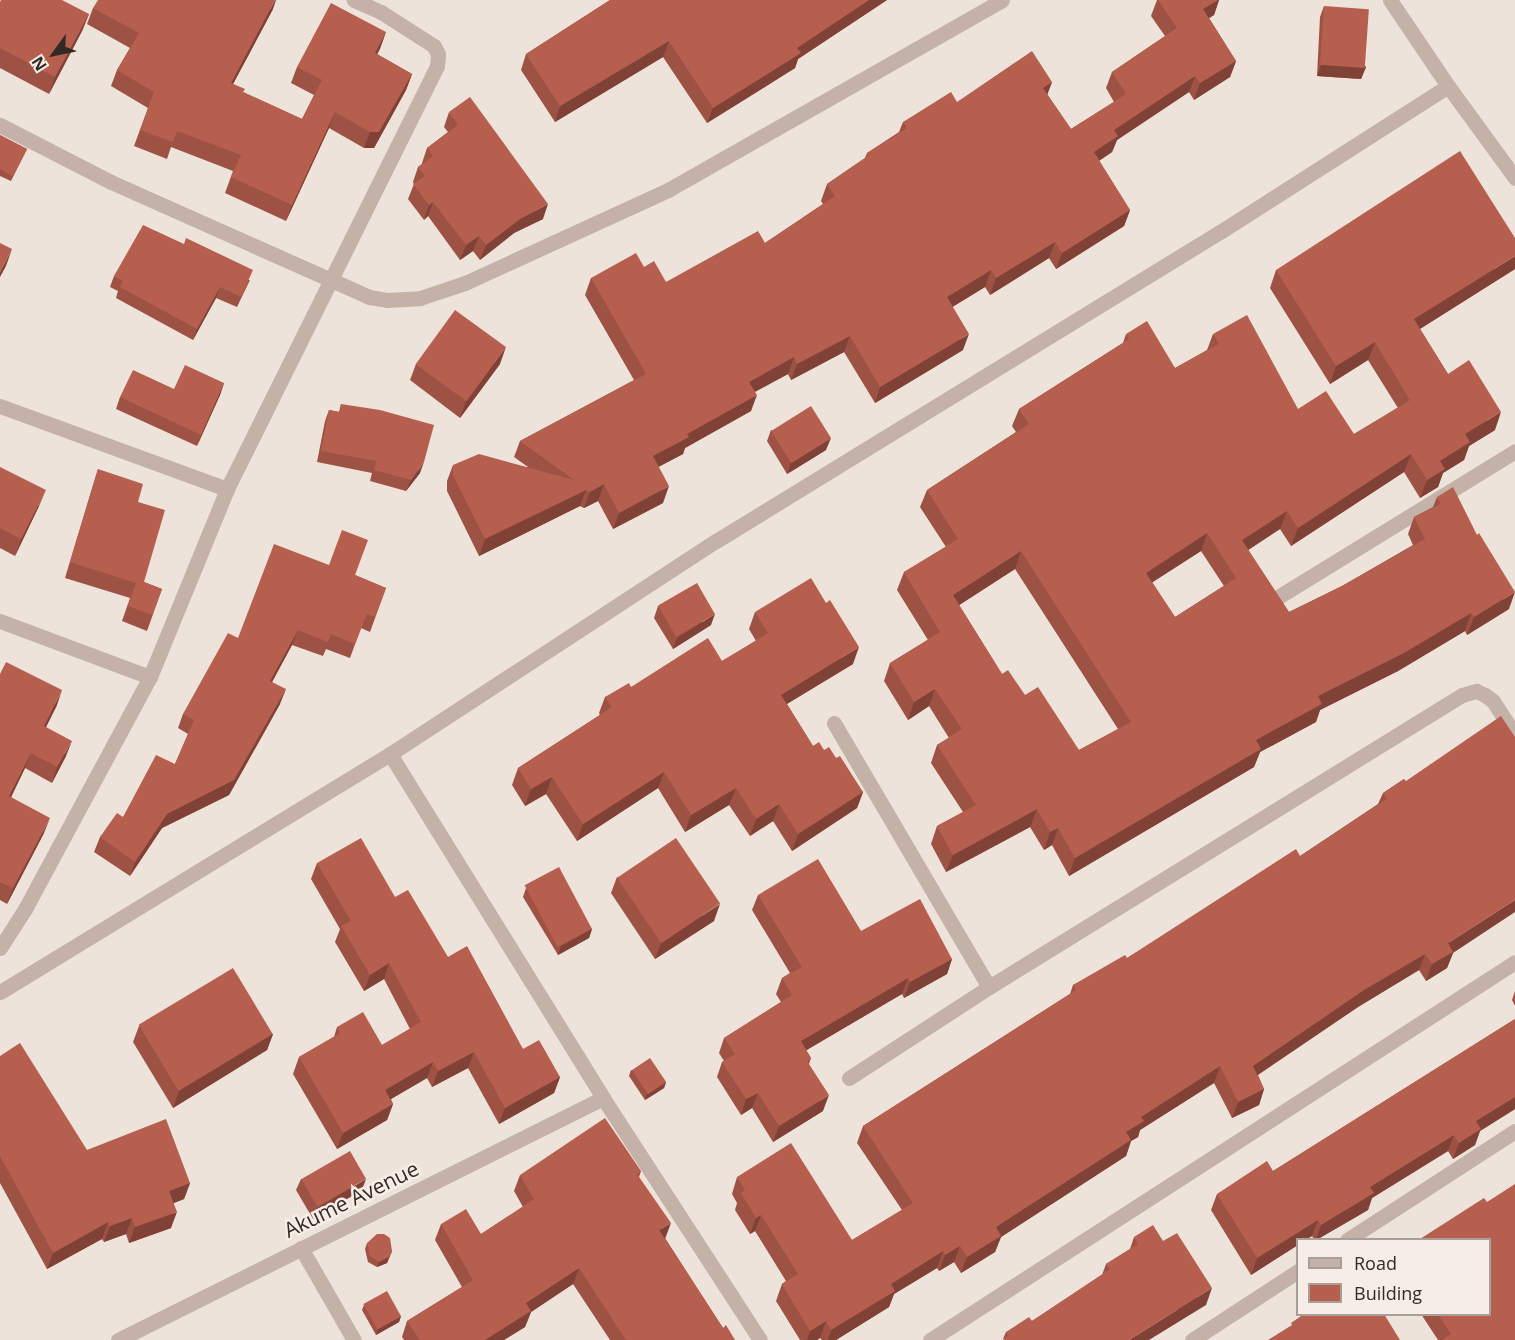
<!DOCTYPE html>
<html>
<head>
<meta charset="utf-8">
<style>
	body { margin:0 }
	#map { position:relative; width:1515px; height:1340px; overflow:hidden; background:#eee3da; font-family:"Open Sans",sans-serif }
	div>[style] { position:absolute }
	[style*='--x'] { left:calc(var(--x)*1px); top:calc(var(--y)*1px); width:calc(var(--w)*1px); rotate:calc(var(--a)*1deg) }
	.minor>* { height:15px; margin:-7.5px; padding:0 7.5px; transform-origin:7.5px; border-radius:7.5px; background:#c4b2a8 }
	.wall>* { inset:0; background:#9d5244 }
	.shaded-wall>* { inset:0; background:#804237 }
	.building>* { inset:0; background:#b75f4f; transform-origin:0 0 }
	span { translate:-50% -50%; white-space:nowrap; text-align:center; line-height:1.15; -webkit-text-stroke:5px #f6ede6; paint-order:stroke }
	.street-label { font-size:21px; color:#322a27 }
	.legend { position:absolute; left:1296px; top:1238px; width:195px; height:78px; box-sizing:border-box; background:#f6ede6; border:2px solid #a89f9a; margin:0; padding:8px 10px; list-style:none; font-size:18px; color:#322a27 }
	.legend li { display:flex; align-items:center; gap:12px; height:30px }
	.legend b { width:30px; border:2px solid #a89f9a }
	.north { position:absolute; left:24px; top:24px; width:60px; height:60px; -webkit-text-stroke:4px #f6ede6; paint-order:stroke; rotate:237deg; font-size:16px; font-weight:700; line-height:24px; text-align:center; color:#322a27 }
	.north::after { content:''; display:block; margin:auto; width:21px; height:27px; background:#322a27; clip-path:polygon(50% 0,100% 100%,50% 72%,0 100%) }
</style>
</head>
<body>
<div id="map">
	<div class="minor">
		<div style="--x:1390;--y:0;--w:104;--a:56"></div>
		<div style="--x:1448;--y:86;--w:114;--a:53.9"></div>
		<div style="--x:0;--y:125;--w:125;--a:27.2"></div>
		<div style="--x:111;--y:182;--w:282;--a:24"></div>
		<div style="--x:369;--y:297;--w:18;--a:9"></div>
		<div style="--x:387;--y:300;--w:33;--a:-3"></div>
		<div style="--x:420;--y:298;--w:47;--a:-18.4"></div>
		<div style="--x:465;--y:283;--w:223;--a:-24.6"></div>
		<div style="--x:668;--y:190;--w:384;--a:-29.6"></div>
		<div style="--x:0;--y:406;--w:242;--a:20.1"></div>
		<div style="--x:1278;--y:597;--w:278;--a:-31.6"></div>
		<div style="--x:0;--y:621;--w:160;--a:20.5"></div>
		<div style="--x:834;--y:723;--w:306;--a:59.6"></div>
		<div style="--x:390;--y:754;--w:405;--a:58.2"></div>
		<div style="--x:603;--y:1098;--w:288;--a:57"></div>
		<div style="--x:0;--y:948;--w:46;--a:-57.3"></div>
		<div style="--x:25;--y:909;--w:264;--a:-61.7"></div>
		<div style="--x:150;--y:677;--w:203;--a:-67.7"></div>
		<div style="--x:227;--y:489;--w:472;--a:-63.6"></div>
		<div style="--x:437;--y:66;--w:12;--a:-85"></div>
		<div style="--x:438;--y:54;--w:9;--a:-117"></div>
		<div style="--x:434;--y:46;--w:63;--a:-147.3"></div>
		<div style="--x:381;--y:12;--w:30;--a:-156"></div>
		<div style="--x:0;--y:992;--w:457;--a:-31.4"></div>
		<div style="--x:390;--y:754;--w:389;--a:-33.2"></div>
		<div style="--x:716;--y:541;--w:595;--a:-31.53"></div>
		<div style="--x:1223;--y:230;--w:267;--a:-32.6"></div>
		<div style="--x:849;--y:1078;--w:167;--a:-33"></div>
		<div style="--x:989;--y:987;--w:556;--a:-31.69"></div>
		<div style="--x:1462;--y:695;--w:15;--a:-16"></div>
		<div style="--x:1476;--y:691;--w:10;--a:24"></div>
		<div style="--x:1485;--y:695;--w:10;--a:37"></div>
		<div style="--x:1493;--y:701;--w:40;--a:57.1"></div>
		<div style="--x:1347;--y:1240;--w:200;--a:-33"></div>
		<div style="--x:301;--y:1248;--w:106;--a:60.1"></div>
		<div style="--x:118;--y:1340;--w:542;--a:-26.52"></div>
		<div style="--x:930;--y:1340;--w:696;--a:-32.87"></div>
		<div style="--x:1192;--y:1340;--w:126;--a:-33.1"></div>
	</div>
	<div class="wall">
		<div style="clip-path:polygon(610px 0,887px 0,798px 59px,795px 68px,707px 123px,663px 57px,555px 122px,521px 70px,526px 54px)"></div>
		<div style="clip-path:polygon(1157px 0,1219px 0,1214px 15px,1209px 18px,1236px 61px,1230px 77px,1194px 100px,1189px 92px,1117px 140px,1112px 152px,1099px 161px,1130px 210px,1124px 226px,1056px 269px,1049px 258px,990px 295px,985px 287px,952px 307px,963px 350px,875px 403px,844px 352px,791px 380px,788px 374px,755px 392px,751px 411px,685px 448px,683px 454px,658px 467px,663px 503px,613px 529px,598px 501px,584px 508px,580px 506px,479px 556px,447px 491px,447px 481px,453px 465px,528px 467px,514px 457px,520px 441px,634px 380px,585px 295px,591px 278px,644px 267px,666px 282px,765px 243px,823px 204px,821px 201px,827px 184px,865px 158px,867px 153px,899px 132px,903px 122px,957px 102px,1052px 82px,1047px 94px,1071px 129px,1114px 102px,1106px 88px,1112px 72px,1165px 36px,1151px 16px)"></div>
		<div style="clip-path:polygon(0 2px,89px 14px,82px 31px,49px 94px,0 68px)"></div>
		<div style="clip-path:polygon(1324px 6px,1366px 67px,1361px 79px,1317px 76px,1320px 17px)"></div>
		<div style="clip-path:polygon(93px 8px,273px 9px,233px 84px,243px 92px,302px 119px,314px 95px,291px 83px,297px 67px,386px 32px,377px 54px,412px 74px,406px 90px,374px 148px,364px 148px,329px 128px,286px 221px,225px 193px,233px 171px,171px 147px,167px 159px,134px 146px,148px 108px,111px 86px,117px 70px,130px 48px,87px 24px)"></div>
		<div style="clip-path:polygon(449px 112px,543px 219px,514px 233px,480px 260px,473px 251px,460px 260px,428px 216px,424px 220px,408px 199px,414px 184px,413px 182px,418px 167px,422px 164px,422px 163px,427px 148px,448px 132px,444px 127px)"></div>
		<div style="clip-path:polygon(0 135px,27px 149px,11px 181px,0 176px)"></div>
		<div style="clip-path:polygon(evenodd,1515px 269px,1420px 329px,1448px 374px,1495px 430px,1469px 446px,1464px 460px,1443px 473px,1438px 487px,1420px 498px,1404px 472px,1291px 546px,1280px 529px,1248px 550px,1289px 612px,1342px 586px,1413px 545px,1408px 534px,1414px 517px,1433px 507px,1437px 497px,1509px 609px,1467px 635px,1465px 631px,1398px 671px,1320px 710px,1316px 722px,1260px 752px,1254px 767px,1069px 876px,1052px 845px,1044px 850px,1030px 827px,946px 872px,931px 844px,937px 826px,963px 812px,931px 763px,937px 745px,949px 738px,929px 706px,908px 720px,884px 681px,890px 663px,928px 640px,897px 590px,904px 572px,946px 547px,920px 507px,927px 490px,1016px 432px,1012px 426px,1019px 409px,1123px 343px,1126px 334px,1175px 368px,1207px 350px,1213px 334px,1298px 409px,1354px 434px,1398px 408px,1368px 360px,1330px 384px,1270px 288px,1276px 270px,1515px 269px,1201px 551px,1224px 586px,1175px 617px,1152px 582px,1201px 551px,1515px 269px,1015px 569px,1118px 729px,1079px 750px,1025px 695px,1002px 674px,959px 605px,1015px 569px)"></div>
		<div style="clip-path:polygon(114px 276px,250px 280px,237px 307px,216px 298px,193px 340px,116px 298px,118px 291px,110px 287px)"></div>
		<div style="clip-path:polygon(416px 364px,500px 364px,460px 418px,410px 380px)"></div>
		<div style="clip-path:polygon(224px 383px,220px 395px,197px 446px,116px 409px,120px 397px)"></div>
		<div style="clip-path:polygon(341px 404px,420px 473px,406px 491px,370px 481px,372px 473px,317px 462px,325px 421px,329px 410px,339px 412px)"></div>
		<div style="clip-path:polygon(771px 430px,826px 450px,787px 474px,767px 441px)"></div>
		<div style="clip-path:polygon(0 467px,39px 506px,15px 556px,0 548px)"></div>
		<div style="clip-path:polygon(98px 469px,138px 502px,144px 582px,162px 589px,147px 631px,122px 621px,130px 598px,65px 578px,93px 485px)"></div>
		<div style="clip-path:polygon(355px 575px,386px 588px,370px 632px,361px 628px,350px 658px,326px 649px,323px 656px,292px 645px,272px 682px,280px 704px,229px 795px,162px 828px,130px 876px,94px 852px,100px 837px,123px 817px,175px 764px,188px 734px,178px 728px,183px 714px,238px 638px)"></div>
		<div style="clip-path:polygon(658px 606px,711px 625px,673px 649px,654px 618px)"></div>
		<div style="clip-path:polygon(755px 612px,853px 664px,787px 704px,813px 746px,824px 750px,836px 758px,863px 792px,857px 808px,792px 851px,773px 821px,750px 836px,729px 805px,685px 832px,658px 788px,577px 841px,546px 794px,525px 806px,512px 785px,518px 768px,600px 715px,599px 713px,605px 697px,631px 687px,722px 661px,756px 641px,749px 629px)"></div>
		<div style="clip-path:polygon(0 674px,57px 705px,46px 727px,66px 756px,52px 783px,25px 768px,11px 797px,44px 833px,7px 904px,0 900px)"></div>
		<div style="clip-path:polygon(1404px 779px,1453px 953px,1447px 968px,1426px 981px,1419px 970px,1358px 1007px,1258px 1075px,1264px 1089px,1259px 1105px,1232px 1118px,1214px 1083px,1140px 1130px,1138px 1137px,1131px 1141px,1126px 1156px,1001px 1237px,995px 1252px,961px 1273px,954px 1262px,939px 1271px,937px 1268px,894px 1294px,889px 1307px,836px 1340px,822px 1340px,820px 1338px,817px 1340px,800px 1340px,776px 1301px,782px 1284px,786px 1281px,755px 1231px,750px 1234px,735px 1210px,737px 1203px,732px 1194px,737px 1177px,852px 1240px,902px 1210px,857px 1143px,863px 1126px,1070px 994px,1073px 985px,1127px 958px,1300px 856px,1378px 804px,1383px 793px)"></div>
		<div style="clip-path:polygon(317px 863px,395px 897px,448px 957px,523px 1049px,560px 1077px,554px 1093px,499px 1124px,468px 1068px,432px 1087px,427px 1078px,391px 1099px,393px 1104px,387px 1120px,337px 1149px,293px 1074px,299px 1057px,334px 1037px,337px 1027px,382px 1045px,410px 1029px,384px 979px,364px 991px,335px 942px,340px 929px,311px 879px)"></div>
		<div style="clip-path:polygon(617px 877px,714px 921px,655px 959px,611px 893px)"></div>
		<div style="clip-path:polygon(526px 888px,592px 929px,589px 938px,558px 955px,523px 897px)"></div>
		<div style="clip-path:polygon(758px 895px,861px 931px,952px 959px,947px 974px,904px 998px,902px 994px,806px 1050px,811px 1058px,809px 1064px,823px 1111px,773px 1142px,752px 1108px,741px 1115px,717px 1077px,722px 1062px,724px 1061px,719px 1053px,724px 1038px,781px 1002px,776px 994px,782px 978px,790px 973px,752px 910px)"></div>
		<div style="clip-path:polygon(1515px 991px,1515px 1006px,1512px 1000px)"></div>
		<div style="clip-path:polygon(1515px 1019px,1515px 1109px,1480px 1131px,1475px 1145px,1453px 1159px,1448px 1151px,1372px 1198px,1368px 1210px,1318px 1239px,1314px 1239px,1312px 1236px,1251px 1275px,1211px 1210px,1217px 1194px,1273px 1171px)"></div>
		<div style="clip-path:polygon(139px 1026px,273px 1034px,267px 1050px,173px 1108px,133px 1042px)"></div>
		<div style="clip-path:polygon(0 1056px,87px 1150px,190px 1183px,184px 1199px,174px 1203px,171px 1228px,129px 1243px,126px 1234px,104px 1242px,102px 1239px,47px 1269px,0 1183px)"></div>
		<div style="clip-path:polygon(631px 1070px,666px 1082px,664px 1088px,645px 1100px,629px 1076px)"></div>
		<div style="clip-path:polygon(641px 1171px,639px 1177px,665px 1238px,723px 1328px,735px 1340px,610px 1340px,573px 1284px,531px 1312px,525px 1327px,504px 1340px,404px 1340px,402px 1337px,407px 1321px,462px 1287px,435px 1240px,441px 1224px,481px 1234px,523px 1207px,514px 1191px,520px 1175px)"></div>
		<div style="clip-path:polygon(301px 1179px,362px 1190px,313px 1219px,296px 1190px)"></div>
		<div style="clip-path:polygon(1487px 1202px,1515px 1340px,1438px 1340px,1421px 1314px,1490px 1314px)"></div>
		<div style="clip-path:polygon(1134px 1237px,1206px 1305px,1003px 1339px,1006px 1332px,1032px 1321px,1102px 1275px,1106px 1264px,1130px 1249px)"></div>
		<div style="clip-path:polygon(367px 1243px,392px 1251px,387px 1263px,377px 1267px,368px 1262px,365px 1249px)"></div>
		<div style="clip-path:polygon(364px 1305px,401px 1316px,399px 1322px,376px 1335px,362px 1310px)"></div>
	</div>
	<div class="shaded-wall">
		<div style="clip-path:polygon(275px 0,276px 0,273px 9px,225px 99px,231px 83px)"></div>
		<div style="clip-path:polygon(869px 0,887px 0,798px 59px,795px 68px,707px 123px,713px 108px,797px 48px)"></div>
		<div style="clip-path:polygon(1218px 0,1219px 0,1214px 15px,1197px 26px,1203px 9px)"></div>
		<div style="clip-path:polygon(89px 14px,82px 31px,49px 94px,55px 77px)"></div>
		<div style="clip-path:polygon(386px 32px,380px 49px,369px 69px,375px 53px)"></div>
		<div style="clip-path:polygon(669px 41px,663px 57px,555px 122px,560px 106px)"></div>
		<div style="clip-path:polygon(1236px 61px,1230px 77px,1194px 100px,1200px 83px)"></div>
		<div style="clip-path:polygon(1321px 65px,1366px 67px,1361px 79px,1317px 76px)"></div>
		<div style="clip-path:polygon(412px 74px,406px 90px,374px 148px,364px 148px,370px 132px)"></div>
		<div style="clip-path:polygon(1195px 76px,1189px 92px,1117px 140px,1112px 152px,1088px 168px,1094px 152px,1114px 130px)"></div>
		<div style="clip-path:polygon(1052px 82px,1046px 98px,1043px 88px)"></div>
		<div style="clip-path:polygon(335px 112px,329px 128px,286px 221px,292px 205px)"></div>
		<div style="clip-path:polygon(433px 202px,428px 216px,424px 220px,429px 205px)"></div>
		<div style="clip-path:polygon(548px 204px,543px 219px,514px 233px,480px 260px,486px 245px,520px 219px)"></div>
		<div style="clip-path:polygon(1130px 210px,1124px 226px,1056px 269px,1062px 253px)"></div>
		<div style="clip-path:polygon(479px 236px,473px 251px,460px 260px,466px 245px)"></div>
		<div style="clip-path:polygon(1055px 242px,1049px 258px,990px 295px,996px 278px)"></div>
		<div style="clip-path:polygon(12px 249px,6px 266px,0 277px,0 272px)"></div>
		<div style="clip-path:polygon(1515px 256px,1515px 269px,1407px 337px,1414px 319px)"></div>
		<div style="clip-path:polygon(991px 270px,985px 287px,941px 314px,947px 297px)"></div>
		<div style="clip-path:polygon(220px 287px,216px 298px,193px 340px,197px 329px)"></div>
		<div style="clip-path:polygon(969px 334px,963px 350px,875px 403px,880px 387px)"></div>
		<div style="clip-path:polygon(850px 336px,844px 352px,791px 380px,797px 364px)"></div>
		<div style="clip-path:polygon(1375px 342px,1368px 360px,1330px 384px,1336px 366px)"></div>
		<div style="clip-path:polygon(506px 347px,500px 364px,460px 418px,466px 401px)"></div>
		<div style="clip-path:polygon(794px 357px,788px 374px,743px 398px,749px 382px)"></div>
		<div style="clip-path:polygon(224px 383px,220px 395px,197px 446px,201px 435px)"></div>
		<div style="clip-path:polygon(757px 395px,751px 411px,685px 448px,683px 454px,647px 473px,653px 456px,687px 434px)"></div>
		<div style="clip-path:polygon(1501px 412px,1495px 430px,1469px 446px,1464px 460px,1443px 473px,1438px 487px,1420px 498px,1427px 480px,1440px 461px,1465px 434px)"></div>
		<div style="clip-path:polygon(831px 438px,826px 450px,787px 474px,791px 462px)"></div>
		<div style="clip-path:polygon(1411px 454px,1404px 472px,1291px 546px,1298px 528px)"></div>
		<div style="clip-path:polygon(424px 462px,420px 473px,406px 491px,411px 480px)"></div>
		<div style="clip-path:polygon(604px 484px,598px 501px,584px 508px,590px 492px)"></div>
		<div style="clip-path:polygon(669px 486px,663px 503px,613px 529px,619px 513px)"></div>
		<div style="clip-path:polygon(46px 490px,39px 506px,15px 556px,21px 539px)"></div>
		<div style="clip-path:polygon(586px 490px,580px 506px,479px 556px,485px 539px)"></div>
		<div style="clip-path:polygon(1287px 511px,1280px 529px,1236px 558px,1242px 540px)"></div>
		<div style="clip-path:polygon(1207px 533px,1201px 551px,1139px 591px,1146px 573px)"></div>
		<div style="clip-path:polygon(1021px 551px,1015px 569px,947px 613px,953px 595px)"></div>
		<div style="clip-path:polygon(1515px 592px,1509px 609px,1467px 635px,1474px 617px)"></div>
		<div style="clip-path:polygon(1471px 613px,1465px 631px,1398px 671px,1320px 710px,1316px 722px,1260px 752px,1254px 767px,1069px 876px,1075px 858px,1256px 740px,1318px 696px)"></div>
		<div style="clip-path:polygon(715px 614px,711px 625px,673px 649px,677px 638px)"></div>
		<div style="clip-path:polygon(298px 630px,292px 645px,265px 695px,270px 681px)"></div>
		<div style="clip-path:polygon(859px 647px,853px 664px,775px 711px,781px 695px)"></div>
		<div style="clip-path:polygon(286px 689px,280px 704px,229px 795px,162px 828px,130px 876px,135px 862px,167px 814px)"></div>
		<div style="clip-path:polygon(935px 689px,929px 706px,908px 720px,914px 702px)"></div>
		<div style="clip-path:polygon(62px 690px,57px 705px,39px 741px,44px 726px)"></div>
		<div style="clip-path:polygon(72px 741px,66px 756px,52px 783px,57px 767px)"></div>
		<div style="clip-path:polygon(31px 753px,25px 768px,4px 812px,9px 796px)"></div>
		<div style="clip-path:polygon(664px 772px,658px 788px,577px 841px,583px 824px)"></div>
		<div style="clip-path:polygon(552px 777px,546px 794px,525px 806px,531px 789px)"></div>
		<div style="clip-path:polygon(736px 788px,729px 805px,685px 832px,691px 815px)"></div>
		<div style="clip-path:polygon(863px 792px,857px 808px,792px 851px,798px 834px)"></div>
		<div style="clip-path:polygon(779px 804px,773px 821px,750px 836px,756px 819px)"></div>
		<div style="clip-path:polygon(1037px 809px,1030px 827px,946px 872px,953px 855px)"></div>
		<div style="clip-path:polygon(50px 818px,44px 833px,7px 904px,13px 888px)"></div>
		<div style="clip-path:polygon(1058px 828px,1052px 845px,1044px 850px,1050px 832px)"></div>
		<div style="clip-path:polygon(1515px 900px,1515px 912px,1453px 953px,1447px 968px,1426px 981px,1432px 964px,1448px 943px)"></div>
		<div style="clip-path:polygon(720px 904px,714px 921px,655px 959px,661px 943px)"></div>
		<div style="clip-path:polygon(592px 929px,589px 938px,558px 955px,561px 946px)"></div>
		<div style="clip-path:polygon(1425px 954px,1419px 970px,1358px 1007px,1247px 1082px,1253px 1066px,1364px 990px)"></div>
		<div style="clip-path:polygon(952px 959px,947px 974px,904px 998px,910px 982px)"></div>
		<div style="clip-path:polygon(389px 963px,384px 979px,364px 991px,370px 975px)"></div>
		<div style="clip-path:polygon(908px 978px,902px 994px,795px 1057px,801px 1041px)"></div>
		<div style="clip-path:polygon(273px 1034px,267px 1050px,173px 1108px,179px 1091px)"></div>
		<div style="clip-path:polygon(474px 1052px,468px 1068px,432px 1087px,438px 1071px)"></div>
		<div style="clip-path:polygon(433px 1062px,427px 1078px,379px 1106px,385px 1090px)"></div>
		<div style="clip-path:polygon(1220px 1066px,1214px 1083px,1140px 1130px,1138px 1137px,1131px 1141px,1126px 1156px,1001px 1237px,995px 1252px,961px 1273px,967px 1257px,996px 1227px,1126px 1132px,1141px 1117px)"></div>
		<div style="clip-path:polygon(560px 1077px,554px 1093px,499px 1124px,505px 1108px)"></div>
		<div style="clip-path:polygon(666px 1082px,664px 1088px,645px 1100px,647px 1094px)"></div>
		<div style="clip-path:polygon(1264px 1089px,1259px 1105px,1232px 1118px,1238px 1102px)"></div>
		<div style="clip-path:polygon(758px 1093px,752px 1108px,741px 1115px,746px 1099px)"></div>
		<div style="clip-path:polygon(829px 1095px,823px 1111px,773px 1142px,779px 1126px)"></div>
		<div style="clip-path:polygon(1515px 1097px,1515px 1109px,1480px 1131px,1475px 1145px,1453px 1159px,1459px 1143px,1476px 1121px)"></div>
		<div style="clip-path:polygon(393px 1104px,387px 1120px,337px 1149px,343px 1133px)"></div>
		<div style="clip-path:polygon(1454px 1135px,1448px 1151px,1372px 1198px,1368px 1210px,1318px 1239px,1316px 1239px,1321px 1225px,1370px 1187px)"></div>
		<div style="clip-path:polygon(366px 1179px,362px 1190px,313px 1219px,317px 1208px)"></div>
		<div style="clip-path:polygon(190px 1183px,184px 1199px,163px 1207px,169px 1191px)"></div>
		<div style="clip-path:polygon(177px 1212px,171px 1228px,129px 1243px,135px 1227px)"></div>
		<div style="clip-path:polygon(761px 1215px,755px 1231px,750px 1234px,756px 1218px)"></div>
		<div style="clip-path:polygon(132px 1218px,126px 1234px,104px 1242px,110px 1226px)"></div>
		<div style="clip-path:polygon(1318px 1220px,1312px 1236px,1306px 1239px,1298px 1239px,1298px 1245px,1251px 1275px,1257px 1258px)"></div>
		<div style="clip-path:polygon(108px 1222px,102px 1239px,47px 1269px,53px 1253px)"></div>
		<div style="clip-path:polygon(671px 1223px,665px 1239px,659px 1230px)"></div>
		<div style="clip-path:polygon(960px 1246px,954px 1262px,939px 1271px,945px 1255px)"></div>
		<div style="clip-path:polygon(392px 1251px,387px 1263px,377px 1267px,379px 1262px)"></div>
		<div style="clip-path:polygon(943px 1251px,937px 1268px,894px 1294px,889px 1307px,836px 1340px,828px 1340px,831px 1330px,891px 1284px)"></div>
		<div style="clip-path:polygon(579px 1268px,573px 1284px,531px 1312px,525px 1327px,504px 1340px,485px 1340px,526px 1303px)"></div>
		<div style="clip-path:polygon(1212px 1288px,1206px 1305px,1149px 1340px,1129px 1340px)"></div>
		<div style="clip-path:polygon(401px 1316px,399px 1322px,376px 1335px,378px 1329px)"></div>
		<div style="clip-path:polygon(826px 1321px,820px 1338px,817px 1340px,807px 1340px,810px 1331px)"></div>
	</div>
	<div class="building">
		<div style="clip-path:polygon(1px 0,62px 0,89px 14px,55px 77px,0 48px,0 2px)"></div>
		<div style="clip-path:polygon(98px 0,275px 0,231px 83px,245px 89px,243px 92px,302px 119px,322px 80px,297px 67px,331px 3px,386px 32px,375px 53px,412px 74px,379px 132px,370px 132px,335px 112px,292px 205px,231px 177px,241px 155px,177px 131px,173px 142px,140px 130px,154px 92px,117px 70px,139px 33px,93px 8px)"></div>
		<div style="clip-path:polygon(610px 0,869px 0,797px 48px,801px 53px,713px 108px,669px 41px,560px 106px,526px 54px)"></div>
		<div style="clip-path:polygon(1158px 0,1218px 0,1203px 9px,1236px 61px,1200px 83px,1195px 76px,1114px 130px,1118px 136px,1094px 152px,1130px 210px,1062px 253px,1055px 242px,996px 278px,991px 270px,947px 297px,969px 334px,880px 387px,850px 336px,797px 364px,794px 357px,749px 382px,757px 395px,687px 434px,689px 437px,653px 456px,669px 486px,619px 513px,604px 484px,590px 492px,586px 490px,485px 539px,453px 475px,453px 465px,479px 454px,574px 480px,520px 441px,646px 374px,591px 278px,636px 253px,644px 267px,654px 261px,666px 282px,758px 231px,765px 243px,835px 196px,827px 184px,868px 156px,867px 153px,907px 128px,903px 122px,951px 92px,957px 102px,1032px 51px,1052px 82px,1043px 88px,1071px 129px,1126px 94px,1112px 72px,1177px 28px)"></div>
		<div style="left:1324px;top:6px;width:45px;height:59px;rotate:4deg"></div>
		<div style="clip-path:polygon(470px 97px,548px 204px,520px 219px,486px 245px,479px 236px,466px 245px,433px 202px,429px 205px,413px 184px,425px 176px,418px 167px,433px 156px,427px 148px,458px 125px,449px 112px)"></div>
		<div style="clip-path:polygon(0 135px,27px 149px,13px 176px,0 169px)"></div>
		<div style="clip-path:polygon(evenodd,1460px 151px,1515px 238px,1515px 256px,1414px 319px,1448px 374px,1469px 360px,1501px 412px,1465px 434px,1470px 442px,1440px 461px,1445px 469px,1427px 480px,1411px 454px,1298px 528px,1287px 511px,1242px 540px,1289px 612px,1342px 586px,1425px 539px,1414px 517px,1441px 504px,1437px 497px,1453px 487px,1477px 535px,1479px 533px,1515px 592px,1474px 617px,1471px 613px,1404px 653px,1318px 696px,1322px 704px,1256px 740px,1261px 749px,1075px 858px,1058px 828px,1050px 832px,1037px 809px,953px 855px,937px 826px,976px 805px,937px 745px,962px 729px,935px 689px,914px 702px,890px 663px,940px 632px,904px 572px,958px 539px,927px 490px,1029px 424px,1019px 409px,1129px 339px,1126px 334px,1147px 321px,1175px 368px,1219px 344px,1213px 334px,1247px 315px,1298px 409px,1326px 391px,1354px 434px,1410px 400px,1375px 342px,1336px 366px,1276px 270px,1460px 151px,1207px 533px,1236px 578px,1175px 617px,1146px 573px,1207px 533px,1460px 151px,1021px 551px,1131px 722px,1079px 750px,1038px 687px,1025px 695px,1008px 670px,1002px 674px,953px 595px,1021px 551px)"></div>
		<div style="clip-path:polygon(143px 225px,184px 244px,186px 238px,253px 270px,241px 297px,220px 287px,197px 329px,120px 287px,123px 281px,114px 276px)"></div>
		<div style="clip-path:polygon(0 243px,12px 249px,0 272px)"></div>
		<div style="left:455px;top:310px;width:63px;height:67px;rotate:36deg"></div>
		<div style="clip-path:polygon(185px 365px,224px 383px,201px 435px,120px 397px,133px 370px,174px 389px)"></div>
		<div style="clip-path:polygon(341px 404px,380px 410px,434px 425px,424px 462px,411px 480px,374px 470px,376px 461px,321px 451px,329px 410px,340px 412px)"></div>
		<div style="left:811px;top:406px;width:38px;height:47px;rotate:58deg"></div>
		<div style="clip-path:polygon(0 467px,46px 490px,21px 539px,0 528px)"></div>
		<div style="clip-path:polygon(98px 469px,143px 484px,138px 502px,165px 510px,144px 582px,162px 589px,152px 615px,128px 606px,136px 583px,70px 562px)"></div>
		<div style="clip-path:polygon(342px 530px,368px 540px,355px 575px,386px 588px,375px 617px,367px 614px,355px 644px,331px 634px,328px 642px,298px 630px,270px 681px,286px 689px,234px 780px,167px 814px,135px 862px,100px 837px,117px 813px,123px 817px,156px 755px,175px 764px,194px 720px,183px 714px,228px 633px,238px 638px,274px 544px,329px 565px)"></div>
		<div style="clip-path:polygon(811px 578px,826px 603px,830px 600px,859px 647px,781px 695px,813px 746px,819px 742px,824px 750px,829px 747px,836px 758px,840px 756px,863px 792px,798px 834px,779px 804px,756px 819px,736px 788px,691px 815px,664px 772px,583px 824px,552px 777px,531px 789px,518px 768px,612px 707px,605px 697px,629px 683px,631px 687px,708px 638px,722px 661px,768px 633px,755px 612px)"></div>
		<div style="left:697px;top:583px;width:36px;height:45px;rotate:60deg"></div>
		<div style="clip-path:polygon(6px 662px,62px 690px,44px 726px,72px 741px,57px 767px,31px 753px,9px 796px,50px 818px,13px 888px,0 882px,0 674px)"></div>
		<div style="clip-path:polygon(1501px 716px,1515px 737px,1515px 900px,1448px 943px,1453px 952px,1432px 964px,1425px 954px,1364px 990px,1253px 1066px,1264px 1089px,1238px 1102px,1220px 1066px,1141px 1117px,1144px 1121px,1126px 1132px,1131px 1140px,996px 1227px,1001px 1236px,967px 1257px,960px 1246px,945px 1255px,943px 1251px,891px 1284px,895px 1291px,831px 1330px,826px 1321px,810px 1331px,782px 1284px,798px 1274px,761px 1215px,756px 1218px,741px 1193px,745px 1190px,737px 1177px,791px 1143px,852px 1240px,913px 1203px,863px 1126px,1076px 990px,1073px 985px,1125px 955px,1127px 958px,1296px 849px,1300px 856px,1387px 799px,1383px 793px,1404px 779px,1406px 781px)"></div>
		<div style="clip-path:polygon(361px 838px,395px 897px,408px 890px,448px 957px,467px 946px,523px 1049px,539px 1040px,560px 1077px,505px 1108px,474px 1052px,438px 1071px,433px 1062px,385px 1090px,393px 1104px,343px 1133px,299px 1057px,340px 1033px,337px 1027px,363px 1012px,382px 1045px,421px 1022px,389px 963px,370px 975px,341px 926px,351px 921px,317px 863px)"></div>
		<div style="left:676px;top:838px;width:79px;height:71px;rotate:56deg"></div>
		<div style="clip-path:polygon(818px 859px,861px 931px,920px 899px,952px 959px,910px 982px,908px 978px,801px 1041px,811px 1058px,807px 1061px,829px 1095px,779px 1126px,758px 1093px,746px 1099px,722px 1062px,735px 1054px,724px 1038px,792px 995px,782px 978px,802px 967px,758px 895px)"></div>
		<div style="left:559px;top:867px;width:70px;height:39px;rotate:62deg"></div>
		<div style="left:233px;top:968px;width:77px;height:110px;rotate:59deg"></div>
		<div style="clip-path:polygon(1515px 1019px,1515px 1097px,1476px 1121px,1481px 1129px,1459px 1143px,1454px 1135px,1370px 1187px,1374px 1193px,1321px 1225px,1318px 1220px,1257px 1258px,1217px 1194px,1267px 1161px,1273px 1171px)"></div>
		<div style="clip-path:polygon(20px 1043px,87px 1150px,166px 1119px,190px 1183px,169px 1191px,177px 1212px,135px 1227px,132px 1218px,110px 1226px,108px 1222px,53px 1253px,0 1156px,0 1056px)"></div>
		<div style="left:650px;top:1058px;width:29px;height:22px;rotate:56deg"></div>
		<div style="clip-path:polygon(605px 1118px,641px 1171px,637px 1174px,671px 1223px,659px 1230px,723px 1328px,726px 1325px,735px 1340px,626px 1340px,579px 1268px,526px 1303px,531px 1311px,485px 1340px,420px 1340px,407px 1321px,473px 1280px,441px 1224px,466px 1209px,481px 1234px,534px 1199px,520px 1175px)"></div>
		<div style="left:350px;top:1151px;width:32px;height:56px;rotate:60deg"></div>
		<div style="clip-path:polygon(1515px 1184px,1515px 1340px,1442px 1340px,1451px 1334px,1438px 1314px,1490px 1314px,1490px 1239px,1420px 1239px,1484px 1198px,1487px 1202px)"></div>
		<div style="clip-path:polygon(1153px 1225px,1163px 1241px,1177px 1233px,1212px 1288px,1129px 1340px,1003px 1340px,1008px 1336px,1006px 1332px,1029px 1317px,1032px 1321px,1110px 1269px,1106px 1264px,1138px 1244px,1134px 1237px)"></div>
		<div style="clip-path:polygon(377px 1234px,384px 1234px,390px 1238px,392px 1251px,389px 1257px,379px 1262px,370px 1256px,367px 1243px)"></div>
		<div style="left:387px;top:1291px;width:29px;height:27px;rotate:61deg"></div>
		<div style="clip-path:polygon(1304px 1314px,1384px 1314px,1400px 1340px,1268px 1340px,1292px 1325px,1291px 1323px)"></div>
	</div>
	<div class="street-label">
		<span style="left:351px;top:1199px;rotate:-26deg">Akume Avenue</span>
	</div>
	<ul class="legend">
	<li><b style="height:8px;background:#c4b2a8"></b>Road</li>
	<li><b style="height:16px;background:#b75f4f"></b>Building</li>
	</ul>
	<div class="north">N</div>
</div>
</body>
</html>
